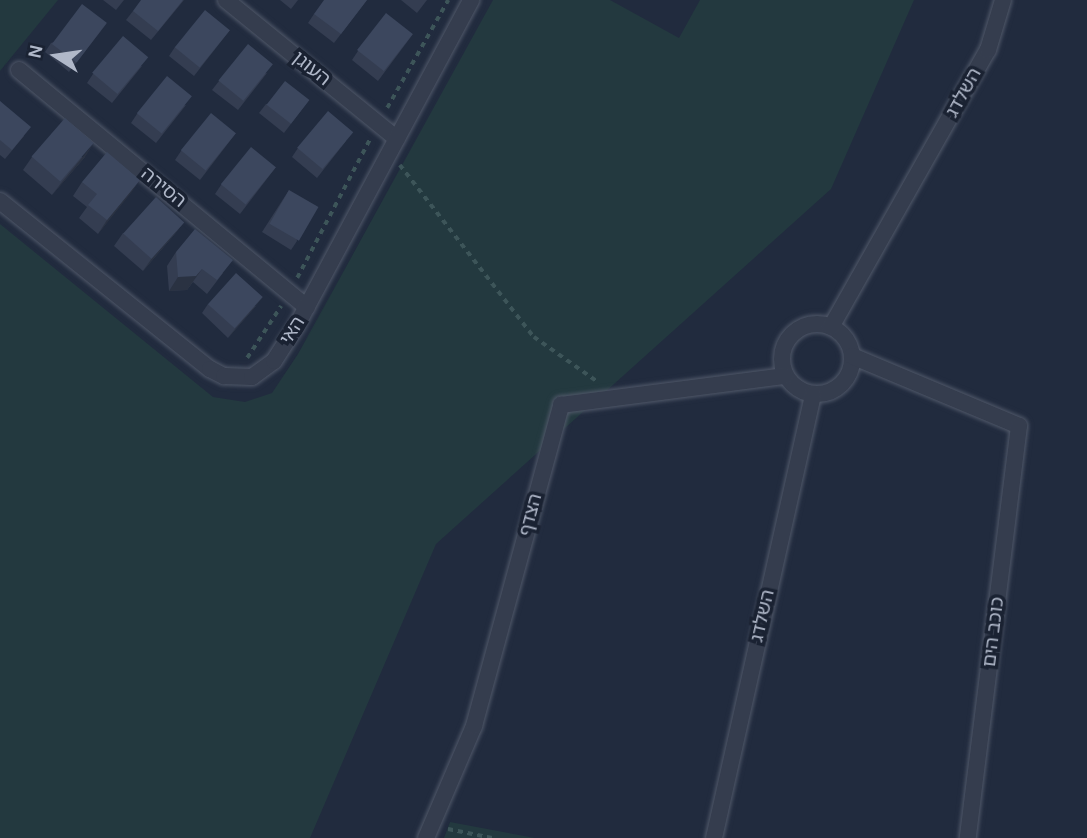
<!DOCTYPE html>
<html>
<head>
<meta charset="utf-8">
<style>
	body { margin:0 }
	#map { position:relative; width:1087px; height:838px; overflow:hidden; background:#212b3e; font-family:Karla,"Noto Sans Hebrew",sans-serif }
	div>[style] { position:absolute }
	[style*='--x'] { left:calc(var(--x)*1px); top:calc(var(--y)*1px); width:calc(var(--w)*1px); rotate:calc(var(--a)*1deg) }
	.green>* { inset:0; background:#23393f }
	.path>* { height:3.5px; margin-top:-1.75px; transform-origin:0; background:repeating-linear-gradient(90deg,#3d5559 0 5px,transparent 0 10px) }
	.roads { filter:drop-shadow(0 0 2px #505869) drop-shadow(0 0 2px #505869) }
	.minor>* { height:16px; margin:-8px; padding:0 8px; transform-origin:8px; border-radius:8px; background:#353d4e }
	.minor>.ring { margin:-8px; padding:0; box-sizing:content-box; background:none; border:16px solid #353d4e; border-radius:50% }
	.wall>* { inset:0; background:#343d51 }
	.shaded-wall>* { inset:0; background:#2a3242 }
	.building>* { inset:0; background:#3c475e; transform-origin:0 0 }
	span { translate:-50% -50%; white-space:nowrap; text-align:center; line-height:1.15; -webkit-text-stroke:7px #1a2232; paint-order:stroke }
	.street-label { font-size:19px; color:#b0b8c9 }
	.north { position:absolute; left:21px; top:21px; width:70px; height:70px; -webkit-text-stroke:5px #1a2232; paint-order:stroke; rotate:282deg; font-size:19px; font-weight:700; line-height:28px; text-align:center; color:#b0b8c9 }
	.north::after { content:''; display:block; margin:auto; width:24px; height:32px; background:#b0b8c9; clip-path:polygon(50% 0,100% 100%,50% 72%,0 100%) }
</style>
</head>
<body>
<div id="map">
	<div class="green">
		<div style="clip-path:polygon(0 0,58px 0,0 71px)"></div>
		<div style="clip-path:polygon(493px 0,610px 0,679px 38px,700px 0,914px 0,831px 189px,436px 544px,310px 838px,0 838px,0 224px,213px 397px,245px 402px,272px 393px,298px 354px)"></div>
		<div style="clip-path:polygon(450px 822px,535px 838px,444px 838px)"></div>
	</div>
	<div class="path">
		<div style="--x:387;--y:108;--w:124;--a:-60.5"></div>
		<div style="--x:400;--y:165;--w:218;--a:52.1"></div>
		<div style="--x:534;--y:337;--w:78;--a:35.1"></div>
		<div style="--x:297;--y:278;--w:157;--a:-62.3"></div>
		<div style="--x:247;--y:358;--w:62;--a:-56.8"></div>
		<div style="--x:448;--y:829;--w:45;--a:11.6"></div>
	</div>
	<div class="roads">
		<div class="minor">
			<div style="--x:226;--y:0;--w:220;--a:39.1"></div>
			<div style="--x:19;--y:70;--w:373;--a:39.5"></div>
			<div style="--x:0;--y:201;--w:269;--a:38.7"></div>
			<div style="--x:210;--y:369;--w:16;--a:27"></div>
			<div style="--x:224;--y:376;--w:28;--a:2"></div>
			<div style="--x:252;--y:377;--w:27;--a:-36"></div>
			<div style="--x:274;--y:361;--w:43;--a:-57.4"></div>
			<div style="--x:297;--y:325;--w:369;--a:-61.8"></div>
			<div class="ring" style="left:782px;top:324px;width:54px;height:54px"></div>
			<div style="--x:831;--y:327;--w:318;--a:-60.5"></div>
			<div style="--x:988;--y:50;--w:52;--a:-73.3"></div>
			<div style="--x:852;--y:356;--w:181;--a:22.7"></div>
			<div style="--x:1019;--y:426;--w:415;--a:97.1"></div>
			<div style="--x:426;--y:838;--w:122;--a:-66.8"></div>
			<div style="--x:474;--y:726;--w:333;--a:-74.8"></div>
			<div style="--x:561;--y:405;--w:226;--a:-7.4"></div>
			<div style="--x:714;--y:838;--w:454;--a:-77.4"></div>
		</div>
	</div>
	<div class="wall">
		<div style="clip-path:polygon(103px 0,124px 0,116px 10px)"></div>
		<div style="clip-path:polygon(184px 0,151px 40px,126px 20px,133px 11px)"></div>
		<div style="clip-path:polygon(280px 0,298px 0,291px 9px)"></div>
		<div style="clip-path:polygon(367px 0,334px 43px,308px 23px,314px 14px)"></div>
		<div style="clip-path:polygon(401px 0,427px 0,417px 13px)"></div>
		<div style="clip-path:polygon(107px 23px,69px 72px,45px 52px,51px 43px)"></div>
		<div style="clip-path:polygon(230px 30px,194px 76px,169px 56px,175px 47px)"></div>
		<div style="clip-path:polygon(413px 34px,378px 81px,352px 60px,358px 51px)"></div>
		<div style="clip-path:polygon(142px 66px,112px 103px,87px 83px,93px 74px)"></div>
		<div style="clip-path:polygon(267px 73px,238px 110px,212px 90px,219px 81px)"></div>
		<div style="clip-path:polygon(309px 100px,284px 133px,259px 113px,266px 104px)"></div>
		<div style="clip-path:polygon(0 101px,24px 136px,5px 159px,0 155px)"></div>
		<div style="clip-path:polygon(186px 105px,156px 143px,131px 123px,137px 114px)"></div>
		<div style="clip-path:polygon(236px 133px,200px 180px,175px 160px,181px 151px)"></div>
		<div style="clip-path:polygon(346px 141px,317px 178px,292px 157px,298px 148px)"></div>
		<div style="clip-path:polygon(32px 157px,85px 157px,52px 195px,23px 170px)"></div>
		<div style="clip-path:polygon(276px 167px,240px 214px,215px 194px,221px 185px)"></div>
		<div style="clip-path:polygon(140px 180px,98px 234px,79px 218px,87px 207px,73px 196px,82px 182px)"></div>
		<div style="clip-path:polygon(289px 190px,297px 241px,291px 250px,262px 232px)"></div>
		<div style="clip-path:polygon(184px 222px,174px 235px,143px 271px,114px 246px,123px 233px)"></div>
		<div style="clip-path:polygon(176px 252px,223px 273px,207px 294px,193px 282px,187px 290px,169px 291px,167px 266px)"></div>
		<div style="clip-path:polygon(208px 304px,256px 306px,228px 338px,202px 313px)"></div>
	</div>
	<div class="shaded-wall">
		<div style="clip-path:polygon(94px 143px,85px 157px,52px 195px,62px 182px)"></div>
		<div style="clip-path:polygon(140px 180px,131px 193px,98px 234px,107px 220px)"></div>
		<div style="clip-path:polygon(184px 222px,174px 235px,143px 271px,152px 258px)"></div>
		<div style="clip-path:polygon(202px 269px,187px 290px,169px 291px,178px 277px)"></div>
		<div style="clip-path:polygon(263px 297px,256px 306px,228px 338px,235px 329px)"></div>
	</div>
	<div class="building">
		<div style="clip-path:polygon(141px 0,183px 0,158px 31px,133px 11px)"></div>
		<div style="clip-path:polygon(324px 0,367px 0,341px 34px,314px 14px)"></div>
		<div style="left:82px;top:4px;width:31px;height:50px;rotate:37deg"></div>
		<div style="left:205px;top:10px;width:32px;height:48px;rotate:39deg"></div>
		<div style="left:386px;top:13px;width:34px;height:47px;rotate:38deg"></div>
		<div style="left:123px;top:36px;width:33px;height:48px;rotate:40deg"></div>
		<div style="left:248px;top:44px;width:32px;height:47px;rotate:39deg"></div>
		<div style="left:167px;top:76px;width:32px;height:48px;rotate:39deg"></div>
		<div style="left:285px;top:81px;width:31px;height:30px;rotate:38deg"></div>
		<div style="clip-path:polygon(0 101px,31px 127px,12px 150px,0 140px)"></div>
		<div style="left:328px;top:111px;width:33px;height:48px;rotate:40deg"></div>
		<div style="left:211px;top:113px;width:32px;height:48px;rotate:39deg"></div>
		<div style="left:65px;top:118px;width:38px;height:51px;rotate:41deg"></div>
		<div style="left:251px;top:147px;width:32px;height:48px;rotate:39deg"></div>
		<div style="clip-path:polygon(107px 152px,140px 180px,107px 220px,88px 205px,97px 194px,82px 182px)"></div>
		<div style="left:289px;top:190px;width:34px;height:39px;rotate:30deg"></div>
		<div style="left:156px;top:197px;width:38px;height:49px;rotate:42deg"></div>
		<div style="clip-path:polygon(195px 229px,233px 260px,217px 280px,202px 269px,196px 276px,178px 277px,176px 252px)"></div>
		<div style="left:236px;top:273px;width:36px;height:42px;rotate:42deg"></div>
	</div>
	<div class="street-label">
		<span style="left:311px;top:69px;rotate:39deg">העוגן</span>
		<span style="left:964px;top:93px;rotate:-61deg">השלדג</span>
		<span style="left:163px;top:188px;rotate:39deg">הסירה</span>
		<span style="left:293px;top:331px;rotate:-58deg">האי</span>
		<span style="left:531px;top:515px;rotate:-75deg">הצדף</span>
		<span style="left:763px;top:616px;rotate:-77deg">השלדג</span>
		<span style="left:994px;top:632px;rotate:-83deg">כוכב הים</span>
	</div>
	<div class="north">N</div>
</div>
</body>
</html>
